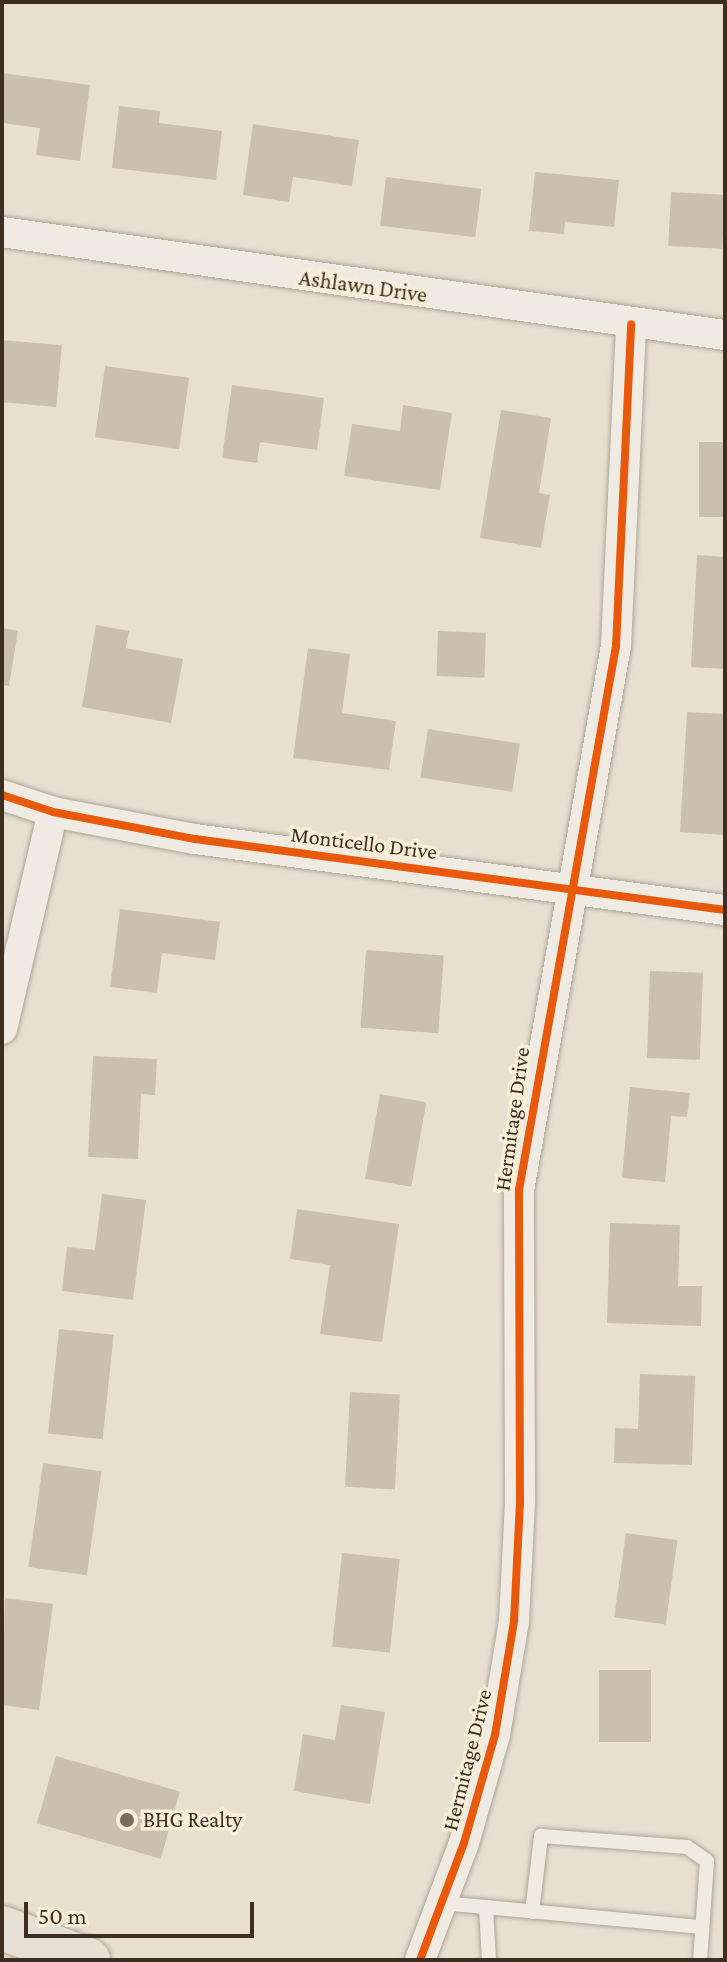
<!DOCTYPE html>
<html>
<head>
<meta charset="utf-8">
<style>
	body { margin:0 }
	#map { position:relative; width:727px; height:1962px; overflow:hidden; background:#e7e0d1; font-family:"Crimson Pro",serif }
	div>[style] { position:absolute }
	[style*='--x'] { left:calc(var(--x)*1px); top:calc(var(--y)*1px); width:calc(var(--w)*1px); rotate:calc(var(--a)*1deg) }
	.building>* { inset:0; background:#cbbfb2; transform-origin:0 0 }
	.roads { filter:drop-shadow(0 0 2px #ada599) drop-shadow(0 0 2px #ada599) }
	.lane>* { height:14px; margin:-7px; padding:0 7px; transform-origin:7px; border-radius:7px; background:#efebe3 }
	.street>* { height:30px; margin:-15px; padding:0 15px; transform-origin:15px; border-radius:15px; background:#efebe3 }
	.primary>* { height:44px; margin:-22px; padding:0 22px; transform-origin:22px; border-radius:22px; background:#e6e1d4 }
	.cycleway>* { height:8px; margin:-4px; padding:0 4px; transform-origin:4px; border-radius:4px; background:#e8590c }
	.dots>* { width:22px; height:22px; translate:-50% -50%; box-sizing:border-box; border:4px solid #f7eed8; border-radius:50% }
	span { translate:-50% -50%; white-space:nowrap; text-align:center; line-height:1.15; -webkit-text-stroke:7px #f7eed8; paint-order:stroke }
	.street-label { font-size:22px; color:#3d2e20 }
	.poi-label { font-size:22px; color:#3d2e20 }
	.left { translate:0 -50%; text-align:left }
	.frame { position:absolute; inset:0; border:4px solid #3d2e20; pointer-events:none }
	.scale { position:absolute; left:24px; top:1902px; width:230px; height:36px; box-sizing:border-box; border:4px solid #3d2e20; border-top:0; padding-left:10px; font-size:24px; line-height:28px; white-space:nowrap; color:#3d2e20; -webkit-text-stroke:6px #f7eed8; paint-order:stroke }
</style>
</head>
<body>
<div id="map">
	<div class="building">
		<div style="clip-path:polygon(2px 73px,90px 85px,80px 161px,36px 155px,40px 128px,2px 123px)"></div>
		<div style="clip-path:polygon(119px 106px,160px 111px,159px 123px,222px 131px,216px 180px,112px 168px)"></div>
		<div style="clip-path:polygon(253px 124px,359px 140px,352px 186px,293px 177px,289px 202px,243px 195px)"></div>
		<div style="clip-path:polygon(535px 172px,619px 180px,614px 227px,565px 222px,564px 234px,529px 231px)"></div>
		<div style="left:386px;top:177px;width:96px;height:49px;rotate:7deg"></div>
		<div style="left:671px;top:192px;width:54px;height:54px;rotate:3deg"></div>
		<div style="left:2px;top:340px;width:60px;height:62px;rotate:5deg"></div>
		<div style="left:105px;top:366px;width:85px;height:72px;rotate:8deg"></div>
		<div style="clip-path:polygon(232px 385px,324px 398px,317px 450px,260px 442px,257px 463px,222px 458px)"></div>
		<div style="clip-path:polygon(403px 405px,452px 413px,440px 490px,344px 476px,352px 424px,400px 431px)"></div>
		<div style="clip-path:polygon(501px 410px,551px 418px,539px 493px,550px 495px,541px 548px,480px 538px)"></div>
		<div style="left:699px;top:442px;width:26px;height:75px"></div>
		<div style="clip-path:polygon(697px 555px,725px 557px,725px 669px,691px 667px)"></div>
		<div style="clip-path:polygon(96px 625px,129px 631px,126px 648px,183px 659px,171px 723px,82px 707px)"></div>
		<div style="clip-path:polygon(2px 628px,18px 631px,9px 686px,2px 685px)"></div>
		<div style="left:438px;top:631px;width:48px;height:45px;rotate:2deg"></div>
		<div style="clip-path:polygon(308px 648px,350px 654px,342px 713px,396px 721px,389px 770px,293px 758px)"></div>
		<div style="clip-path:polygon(687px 712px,725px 714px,725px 835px,680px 832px)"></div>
		<div style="left:428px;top:729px;width:93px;height:49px;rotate:9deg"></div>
		<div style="clip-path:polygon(120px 909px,220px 922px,215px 960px,162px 953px,157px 993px,110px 987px)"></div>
		<div style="left:366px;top:950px;width:78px;height:78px;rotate:4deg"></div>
		<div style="left:650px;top:971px;width:53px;height:87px;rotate:2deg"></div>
		<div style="clip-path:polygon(93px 1056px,157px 1059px,155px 1095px,141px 1094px,138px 1159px,88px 1157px)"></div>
		<div style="clip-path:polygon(630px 1087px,690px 1093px,687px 1117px,671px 1116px,665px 1182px,622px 1178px)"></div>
		<div style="left:380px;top:1094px;width:47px;height:86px;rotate:10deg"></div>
		<div style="clip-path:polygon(102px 1194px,146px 1200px,133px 1300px,62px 1291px,67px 1247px,95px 1250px)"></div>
		<div style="clip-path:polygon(297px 1209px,399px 1224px,382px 1342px,320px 1334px,330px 1265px,290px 1259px)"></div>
		<div style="clip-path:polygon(610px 1223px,680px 1225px,678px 1286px,702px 1286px,701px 1326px,607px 1323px)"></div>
		<div style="left:59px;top:1329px;width:55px;height:105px;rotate:6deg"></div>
		<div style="clip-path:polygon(640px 1374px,695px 1376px,692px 1465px,614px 1463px,615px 1428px,638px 1429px)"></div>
		<div style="left:350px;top:1392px;width:50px;height:95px;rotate:3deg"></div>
		<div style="left:43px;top:1463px;width:59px;height:105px;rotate:8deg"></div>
		<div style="left:626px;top:1533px;width:52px;height:85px;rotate:8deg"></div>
		<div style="left:342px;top:1553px;width:58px;height:94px;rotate:6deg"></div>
		<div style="clip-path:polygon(5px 1598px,53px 1604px,39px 1710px,2px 1705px)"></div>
		<div style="left:599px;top:1670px;width:52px;height:72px"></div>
		<div style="clip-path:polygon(341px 1705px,385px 1712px,370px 1804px,294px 1791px,303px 1734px,335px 1740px)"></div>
		<div style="left:56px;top:1756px;width:129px;height:70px;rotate:16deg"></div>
	</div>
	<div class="roads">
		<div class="lane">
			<div style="--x:442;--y:1903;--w:261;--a:5.3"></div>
			<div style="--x:486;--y:1907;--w:53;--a:86.8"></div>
			<div style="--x:532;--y:1912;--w:77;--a:-83.2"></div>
			<div style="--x:541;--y:1836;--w:146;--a:4.3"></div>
			<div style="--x:687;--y:1847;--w:24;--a:35"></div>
			<div style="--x:707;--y:1861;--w:99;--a:94"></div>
		</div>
		<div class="street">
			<div style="--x:2;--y:232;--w:730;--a:8.11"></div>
			<div style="--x:2;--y:795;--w:54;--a:18.4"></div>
			<div style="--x:53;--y:812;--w:145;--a:10.8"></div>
			<div style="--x:195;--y:839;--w:535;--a:7.63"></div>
			<div style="--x:2;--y:1029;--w:223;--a:-76.8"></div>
			<div style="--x:420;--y:1960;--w:125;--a:-69.4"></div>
			<div style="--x:464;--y:1843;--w:112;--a:-74"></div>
			<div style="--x:495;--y:1735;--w:116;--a:-80.5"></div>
			<div style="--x:514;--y:1621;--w:120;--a:-87.1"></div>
			<div style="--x:520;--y:1501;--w:311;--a:-90.2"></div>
			<div style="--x:519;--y:1190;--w:553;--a:-79.89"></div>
			<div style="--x:616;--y:646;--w:322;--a:-87.3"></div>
		</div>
		<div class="primary">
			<div style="--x:2;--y:1928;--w:92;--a:20.4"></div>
		</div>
	</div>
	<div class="cycleway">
		<div style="--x:2;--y:795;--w:54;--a:18.4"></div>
		<div style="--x:53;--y:812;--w:145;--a:10.8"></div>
		<div style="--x:195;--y:839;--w:535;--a:7.63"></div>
		<div style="--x:420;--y:1960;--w:125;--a:-69.4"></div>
		<div style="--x:464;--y:1843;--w:112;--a:-74"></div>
		<div style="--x:495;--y:1735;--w:116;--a:-80.5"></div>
		<div style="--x:514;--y:1621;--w:120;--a:-87.1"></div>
		<div style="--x:520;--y:1501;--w:311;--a:-90.2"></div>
		<div style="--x:519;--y:1190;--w:553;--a:-79.89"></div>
		<div style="--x:616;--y:646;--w:322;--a:-87.3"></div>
	</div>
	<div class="dots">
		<div style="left:127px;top:1820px;background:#786c5e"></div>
	</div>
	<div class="street-label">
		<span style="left:363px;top:286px;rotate:8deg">Ashlawn Drive</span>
		<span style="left:364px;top:843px;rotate:7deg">Monticello Drive</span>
		<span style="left:512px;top:1119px;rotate:-82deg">Hermitage Drive</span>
		<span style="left:467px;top:1760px;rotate:-76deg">Hermitage Drive</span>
	</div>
	<div class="poi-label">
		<span class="left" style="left:143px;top:1820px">BHG Realty</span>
	</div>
	<div class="frame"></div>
	<div class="scale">50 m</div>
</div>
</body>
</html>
